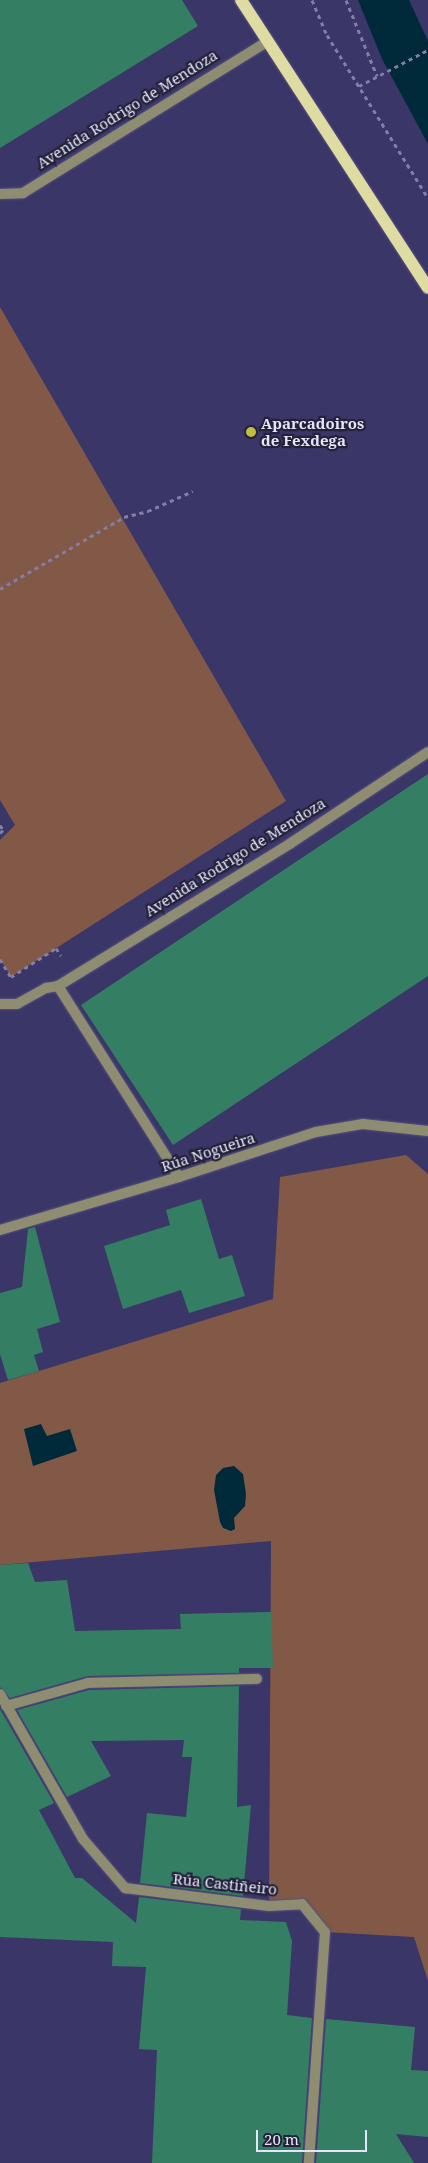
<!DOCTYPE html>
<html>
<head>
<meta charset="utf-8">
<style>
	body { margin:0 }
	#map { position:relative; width:428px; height:2163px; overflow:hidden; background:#3b3668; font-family:"Noto Serif",serif }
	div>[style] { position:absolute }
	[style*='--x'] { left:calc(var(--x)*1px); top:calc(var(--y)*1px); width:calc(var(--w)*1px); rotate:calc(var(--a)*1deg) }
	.green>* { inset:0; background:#815946 }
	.water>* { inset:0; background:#002a39 }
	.building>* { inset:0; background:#347f64 }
	.path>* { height:3px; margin-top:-1.5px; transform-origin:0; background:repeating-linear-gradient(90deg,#827ea6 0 4px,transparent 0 8px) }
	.roads { filter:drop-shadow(0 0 1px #565280) drop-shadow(0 0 1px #565280) }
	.service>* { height:10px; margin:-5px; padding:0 5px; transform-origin:5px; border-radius:5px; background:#8e8d72 }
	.minor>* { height:10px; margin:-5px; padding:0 5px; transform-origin:5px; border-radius:5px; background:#8e8d72 }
	.primary>* { height:12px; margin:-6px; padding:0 6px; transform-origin:6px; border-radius:6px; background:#dedca3 }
	.dots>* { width:14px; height:14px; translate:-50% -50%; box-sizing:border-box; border:2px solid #232238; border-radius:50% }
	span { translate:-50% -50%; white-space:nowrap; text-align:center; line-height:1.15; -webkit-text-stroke:4.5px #232238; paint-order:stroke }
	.street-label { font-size:15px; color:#e5e4fd }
	.poi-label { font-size:15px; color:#e5e4fd; font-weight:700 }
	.left { translate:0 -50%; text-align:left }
	.scale { position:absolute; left:256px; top:2130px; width:111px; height:22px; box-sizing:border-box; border:2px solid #e5e4fd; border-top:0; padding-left:6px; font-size:15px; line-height:18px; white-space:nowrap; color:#e5e4fd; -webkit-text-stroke:4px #232238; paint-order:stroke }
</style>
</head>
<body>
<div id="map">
	<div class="green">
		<div style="clip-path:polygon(0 307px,286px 801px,11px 977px,0 959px,0 840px,15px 825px,0 800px)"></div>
		<div style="clip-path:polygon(406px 1155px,428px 1174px,428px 1981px,414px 1937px,325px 1932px,302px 1904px,269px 1906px,271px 1541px,0 1565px,0 1383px,273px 1299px,280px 1177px)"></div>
	</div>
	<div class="water">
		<div style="clip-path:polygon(358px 0,409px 0,428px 41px,428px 144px,382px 59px)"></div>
		<div style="clip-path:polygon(41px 1424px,47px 1436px,70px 1429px,77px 1451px,33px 1466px,24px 1429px)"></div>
		<div style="clip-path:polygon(234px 1466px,243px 1474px,246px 1494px,245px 1506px,234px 1518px,235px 1529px,231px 1531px,223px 1528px,220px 1522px,214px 1490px,216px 1475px,223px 1468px)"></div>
	</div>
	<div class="building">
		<div style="clip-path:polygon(0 0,182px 0,198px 26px,0 148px)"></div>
		<div style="clip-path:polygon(428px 774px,428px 976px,173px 1145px,81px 1005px)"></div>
		<div style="clip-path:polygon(201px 1199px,219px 1259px,232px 1255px,245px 1296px,189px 1313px,181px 1290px,123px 1309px,104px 1246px,170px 1225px,166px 1210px)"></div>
		<div style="clip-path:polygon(35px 1227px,60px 1322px,37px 1329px,43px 1352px,34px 1355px,39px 1371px,8px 1380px,0 1354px,0 1293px,22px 1287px,28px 1229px)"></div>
		<div style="clip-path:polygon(28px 1563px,35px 1582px,67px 1580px,75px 1631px,181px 1629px,180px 1614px,271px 1612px,273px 1668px,239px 1668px,239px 1673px,88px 1676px,10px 1698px,0 1687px,0 1565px)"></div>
		<div style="clip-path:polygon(239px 1686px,237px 1807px,251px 1805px,243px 1896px,140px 1883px,147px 1813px,186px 1817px,192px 1757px,182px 1757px,184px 1740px,91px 1741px,111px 1776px,67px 1797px,17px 1710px,89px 1690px)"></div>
		<div style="clip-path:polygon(0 1709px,54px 1803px,39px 1810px,75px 1878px,82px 1878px,136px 1923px,139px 1897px,241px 1909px,240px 1920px,286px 1922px,292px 1941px,287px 2015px,312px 2018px,302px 2163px,152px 2163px,157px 2050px,139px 2049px,146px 1967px,112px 1966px,113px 1942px,0 1937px)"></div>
		<div style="clip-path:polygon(326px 2019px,415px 2027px,411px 2070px,428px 2071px,428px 2137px,396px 2134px,414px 2163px,316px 2163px)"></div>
	</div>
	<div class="path">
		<div style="--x:312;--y:0;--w:38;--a:67"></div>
		<div style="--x:327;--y:35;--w:192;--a:58.2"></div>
		<div style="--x:346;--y:0;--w:82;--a:67.8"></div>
		<div style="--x:359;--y:86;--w:78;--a:-27.6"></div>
		<div style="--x:0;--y:589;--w:143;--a:-30.1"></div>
		<div style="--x:124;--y:517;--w:25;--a:-14"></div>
		<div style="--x:148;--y:511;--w:49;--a:-24"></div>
		<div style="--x:0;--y:825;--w:6;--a:59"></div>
		<div style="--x:3;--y:830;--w:4;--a:135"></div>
		<div style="--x:0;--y:959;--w:21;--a:59"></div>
		<div style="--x:11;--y:977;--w:54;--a:-32.8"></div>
		<div style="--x:56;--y:948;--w:9;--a:58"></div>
	</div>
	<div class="roads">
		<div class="service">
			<div style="--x:0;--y:1004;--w:17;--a:0"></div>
			<div style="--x:17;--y:1004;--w:33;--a:-29"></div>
			<div style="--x:46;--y:988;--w:12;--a:-9"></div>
			<div style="--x:58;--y:986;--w:226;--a:57.6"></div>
		</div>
		<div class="minor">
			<div style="--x:0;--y:194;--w:23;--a:-2"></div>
			<div style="--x:23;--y:193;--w:288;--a:-31.8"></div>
			<div style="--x:58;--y:986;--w:273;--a:-31.5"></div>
			<div style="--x:291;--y:843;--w:164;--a:-33.6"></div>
			<div style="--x:0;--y:1230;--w:187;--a:-16.5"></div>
			<div style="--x:179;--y:1177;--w:144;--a:-18.2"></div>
			<div style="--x:316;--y:1132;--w:48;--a:-9.7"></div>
			<div style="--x:363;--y:1124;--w:65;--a:6.1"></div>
			<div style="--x:0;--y:1694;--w:167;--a:60.2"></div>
			<div style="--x:83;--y:1839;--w:65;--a:49.4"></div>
			<div style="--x:125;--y:1888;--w:145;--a:7.1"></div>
			<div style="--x:269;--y:1906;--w:33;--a:-3"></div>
			<div style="--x:302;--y:1904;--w:36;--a:51"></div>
			<div style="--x:325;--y:1932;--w:232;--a:94"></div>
			<div style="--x:6;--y:1706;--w:85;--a:-15.7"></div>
			<div style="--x:88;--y:1683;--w:169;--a:-1.4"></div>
		</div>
		<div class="primary">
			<div style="--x:241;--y:0;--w:343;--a:57"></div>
		</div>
	</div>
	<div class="dots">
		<div style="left:251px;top:432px;background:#c3bd3e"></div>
	</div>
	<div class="street-label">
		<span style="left:127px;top:109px;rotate:-32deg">Avenida Rodrigo de Mendoza</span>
		<span style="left:235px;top:857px;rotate:-32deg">Avenida Rodrigo de Mendoza</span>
		<span style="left:208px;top:1152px;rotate:-18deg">Rúa Nogueira</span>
		<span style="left:225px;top:1884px;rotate:6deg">Rúa Castiñeiro</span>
	</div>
	<div class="poi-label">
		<span class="left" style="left:261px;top:432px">Aparcadoiros<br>de Fexdega</span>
	</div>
	<div class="scale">20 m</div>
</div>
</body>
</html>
